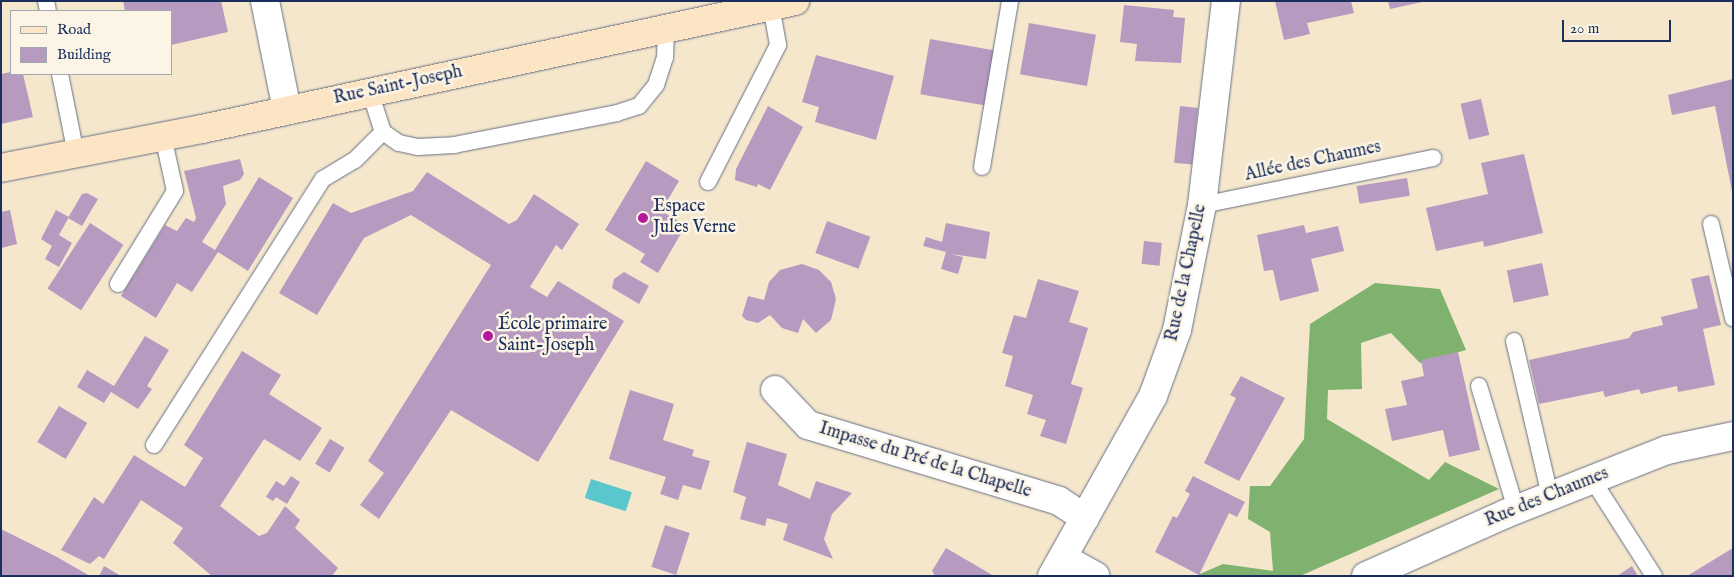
<!DOCTYPE html>
<html>
<head>
<meta charset="utf-8">
<style>
	body { margin:0 }
	#map { position:relative; width:1734px; height:577px; overflow:hidden; background:#f4e7cc; font-family:"IM FELL English",serif }
	div>[style] { position:absolute }
	[style*='--x'] { left:calc(var(--x)*1px); top:calc(var(--y)*1px); width:calc(var(--w)*1px); rotate:calc(var(--a)*1deg) }
	.forest>* { inset:0; background:#7fb26e }
	.water>* { inset:0; background:#59c7cd; transform-origin:0 0 }
	.building>* { inset:0; background:#b79ac0; transform-origin:0 0 }
	.roads { filter:drop-shadow(0 0 1px #676f84) drop-shadow(0 0 1px #676f84) }
	.lane>* { height:16px; margin:-8px; padding:0 8px; transform-origin:8px; border-radius:8px; background:#fff }
	.street>* { height:28px; margin:-14px; padding:0 14px; transform-origin:14px; border-radius:14px; background:#fff }
	.secondary>* { height:28px; margin:-14px; padding:0 14px; transform-origin:14px; border-radius:14px; background:#fce5c4 }
	.dots>* { width:14px; height:14px; translate:-50% -50%; box-sizing:border-box; border:2px solid #fcf5e5; border-radius:50% }
	span { translate:-50% -50%; white-space:nowrap; text-align:center; line-height:1.15; -webkit-text-stroke:5px #fcf5e5; paint-order:stroke }
	.street-label { font-size:18px; color:#1b2f5e }
	.poi-label { font-size:18px; color:#1b2f5e }
	.left { translate:0 -50%; text-align:left }
	.frame { position:absolute; inset:0; border:2px solid #1b2f5e; pointer-events:none }
	.legend { position:absolute; left:10px; top:10px; width:162px; height:65px; box-sizing:border-box; background:#fcf5e5; border:1px solid #a2a6af; margin:0; padding:6px 9px; list-style:none; font-size:15px; color:#1b2f5e }
	.legend li { display:flex; align-items:center; gap:10px; height:25px }
	.legend b { width:25px; border:1px solid #a2a6af }
	.scale { position:absolute; left:1562px; top:20px; width:109px; height:22px; box-sizing:border-box; border:2px solid #1b2f5e; border-top:0; padding-left:6px; font-size:15px; line-height:18px; white-space:nowrap; color:#1b2f5e; -webkit-text-stroke:4px #fcf5e5; paint-order:stroke }
</style>
</head>
<body>
<div id="map">
	<div class="forest">
		<div style="clip-path:polygon(1375px 283px,1440px 289px,1466px 350px,1420px 363px,1391px 333px,1361px 343px,1362px 389px,1328px 390px,1327px 419px,1429px 480px,1445px 462px,1499px 489px,1300px 576px,1195px 576px,1223px 564px,1273px 571px,1270px 532px,1248px 519px,1250px 486px,1270px 486px,1304px 439px,1310px 324px)"></div>
	</div>
	<div class="water">
		<div style="left:591px;top:479px;width:43px;height:20px;rotate:18deg"></div>
	</div>
	<div class="building">
		<div style="clip-path:polygon(123px 1px,221px 1px,228px 32px,171px 45px,171px 11px,125px 11px)"></div>
		<div style="clip-path:polygon(1275px 1px,1351px 1px,1354px 13px,1307px 23px,1310px 34px,1284px 40px)"></div>
		<div style="clip-path:polygon(1388px 1px,1422px 1px,1422px 2px,1390px 9px)"></div>
		<div style="clip-path:polygon(1124px 5px,1174px 10px,1173px 17px,1185px 18px,1181px 63px,1135px 61px,1137px 44px,1120px 42px)"></div>
		<div style="left:1029px;top:23px;width:68px;height:52px;rotate:10deg"></div>
		<div style="left:930px;top:39px;width:66px;height:56px;rotate:10deg"></div>
		<div style="clip-path:polygon(816px 55px,894px 76px,876px 140px,815px 122px,819px 107px,802px 102px)"></div>
		<div style="clip-path:polygon(11px 72px,23px 74px,33px 117px,1px 124px,1px 74px)"></div>
		<div style="clip-path:polygon(1733px 79px,1733px 191px,1732px 191px,1715px 106px,1672px 115px,1668px 95px)"></div>
		<div style="left:1481px;top:99px;width:37px;height:21px;rotate:77deg"></div>
		<div style="clip-path:polygon(768px 106px,803px 127px,770px 190px,758px 184px,757px 187px,735px 180px,736px 169px)"></div>
		<div style="left:1180px;top:106px;width:18px;height:57px;rotate:6deg"></div>
		<div style="clip-path:polygon(1524px 154px,1543px 233px,1484px 247px,1483px 241px,1436px 251px,1426px 208px,1488px 194px,1481px 163px)"></div>
		<div style="clip-path:polygon(240px 159px,244px 174px,240px 180px,223px 186px,226px 204px,202px 242px,215px 250px,259px 177px,293px 198px,248px 271px,218px 252px,192px 292px,177px 283px,156px 318px,121px 296px,165px 225px,177px 231px,186px 218px,194px 222px,196px 218px,184px 171px)"></div>
		<div style="clip-path:polygon(646px 161px,679px 181px,661px 211px,686px 225px,658px 273px,640px 262px,645px 254px,605px 230px)"></div>
		<div style="clip-path:polygon(427px 172px,509px 224px,517px 220px,534px 194px,579px 224px,562px 250px,556px 245px,530px 287px,547px 297px,558px 281px,624px 321px,538px 462px,451px 410px,379px 519px,360px 505px,384px 473px,368px 461px,491px 265px,411px 215px,364px 238px,317px 315px,279px 293px,333px 203px,351px 213px,413px 191px)"></div>
		<div style="left:1407px;top:178px;width:18px;height:51px;rotate:81deg"></div>
		<div style="clip-path:polygon(87px 193px,98px 199px,82px 226px,68px 218px,82px 194px)"></div>
		<div style="clip-path:polygon(10px 210px,17px 244px,1px 248px,1px 212px)"></div>
		<div style="clip-path:polygon(56px 210px,69px 217px,59px 235px,72px 243px,59px 267px,45px 259px,52px 246px,41px 239px)"></div>
		<div style="left:827px;top:221px;width:46px;height:34px;rotate:20deg"></div>
		<div style="left:90px;top:223px;width:40px;height:78px;rotate:33deg"></div>
		<div style="clip-path:polygon(946px 223px,990px 232px,986px 259px,951px 254px,963px 257px,958px 274px,941px 269px,946px 252px,923px 246px,926px 237px,942px 242px)"></div>
		<div style="clip-path:polygon(1304px 225px,1306px 233px,1338px 226px,1344px 251px,1311px 259px,1319px 291px,1280px 301px,1273px 270px,1264px 271px,1257px 235px)"></div>
		<div style="left:1144px;top:241px;width:18px;height:23px;rotate:6deg"></div>
		<div style="left:1542px;top:263px;width:33px;height:36px;rotate:78deg"></div>
		<div style="clip-path:polygon(802px 264px,819px 270px,831px 282px,836px 299px,831px 320px,816px 333px,803px 319px,798px 333px,782px 328px,770px 315px,758px 323px,746px 320px,742px 316px,748px 296px,764px 300px,769px 282px,780px 270px)"></div>
		<div style="clip-path:polygon(624px 272px,649px 286px,639px 304px,612px 288px,614px 279px)"></div>
		<div style="clip-path:polygon(1709px 275px,1721px 325px,1703px 329px,1715px 385px,1678px 392px,1677px 386px,1641px 394px,1639px 389px,1605px 397px,1603px 391px,1539px 404px,1529px 360px,1629px 338px,1633px 332px,1663px 325px,1661px 317px,1698px 308px,1691px 279px)"></div>
		<div style="clip-path:polygon(1038px 279px,1079px 291px,1069px 322px,1088px 328px,1071px 384px,1083px 388px,1066px 444px,1040px 436px,1046px 420px,1027px 414px,1033px 395px,1005px 386px,1013px 356px,1002px 353px,1014px 315px,1026px 318px)"></div>
		<div style="clip-path:polygon(145px 336px,169px 350px,147px 386px,152px 389px,138px 409px,111px 392px,104px 403px,77px 387px,87px 370px,114px 386px)"></div>
		<div style="clip-path:polygon(242px 351px,281px 375px,269px 394px,322px 428px,300px 461px,264px 439px,220px 506px,259px 536px,267px 533px,285px 506px,300px 520px,295px 528px,338px 568px,332px 576px,212px 576px,173px 543px,183px 528px,141px 500px,104px 559px,99px 556px,90px 564px,61px 550px,94px 497px,103px 504px,134px 455px,185px 487px,203px 458px,184px 445px)"></div>
		<div style="clip-path:polygon(1458px 352px,1480px 450px,1449px 457px,1443px 430px,1392px 441px,1385px 409px,1407px 405px,1401px 381px,1424px 376px,1421px 360px)"></div>
		<div style="clip-path:polygon(1241px 376px,1285px 398px,1239px 481px,1204px 463px,1236px 398px,1230px 395px)"></div>
		<div style="clip-path:polygon(630px 390px,674px 404px,663px 440px,694px 450px,692px 456px,710px 461px,701px 490px,683px 485px,678px 500px,660px 494px,666px 477px,609px 459px)"></div>
		<div style="left:59px;top:406px;width:33px;height:42px;rotate:31deg"></div>
		<div style="left:330px;top:439px;width:17px;height:29px;rotate:31deg"></div>
		<div style="clip-path:polygon(747px 442px,787px 454px,778px 485px,810px 499px,816px 481px,852px 493px,832px 514px,824px 539px,833px 559px,783px 540px,788px 524px,767px 518px,765px 526px,740px 519px,746px 497px,733px 492px)"></div>
		<div style="clip-path:polygon(291px 476px,300px 482px,287px 504px,276px 497px,273px 501px,266px 497px,276px 481px,284px 486px)"></div>
		<div style="clip-path:polygon(1193px 476px,1245px 502px,1237px 517px,1229px 513px,1199px 575px,1155px 552px,1173px 516px,1177px 518px,1190px 494px,1185px 491px)"></div>
		<div style="left:665px;top:525px;width:26px;height:44px;rotate:18deg"></div>
		<div style="clip-path:polygon(1px 529px,57px 557px,90px 576px,1px 576px)"></div>
		<div style="clip-path:polygon(946px 548px,994px 576px,935px 576px,932px 571px)"></div>
		<div style="clip-path:polygon(1733px 548px,1733px 576px,1687px 576px)"></div>
		<div style="clip-path:polygon(104px 566px,121px 576px,99px 576px)"></div>
		<div style="clip-path:polygon(1632px 566px,1638px 576px,1617px 576px)"></div>
	</div>
	<div class="roads">
		<div class="lane">
			<div style="--x:46;--y:1;--w:10;--a:79"></div>
			<div style="--x:60;--y:74;--w:82;--a:78.7"></div>
			<div style="--x:370;--y:92;--w:42;--a:72"></div>
			<div style="--x:383;--y:132;--w:19;--a:35"></div>
			<div style="--x:399;--y:143;--w:19;--a:12"></div>
			<div style="--x:418;--y:147;--w:36;--a:-3"></div>
			<div style="--x:454;--y:145;--w:166;--a:-11.1"></div>
			<div style="--x:617;--y:113;--w:23;--a:-18"></div>
			<div style="--x:639;--y:106;--w:27;--a:-51"></div>
			<div style="--x:656;--y:85;--w:28;--a:-72"></div>
			<div style="--x:665;--y:58;--w:29;--a:-88"></div>
			<div style="--x:982;--y:167;--w:168;--a:-80.4"></div>
			<div style="--x:708;--y:182;--w:154;--a:-62.9"></div>
			<div style="--x:778;--y:45;--w:39;--a:-100"></div>
			<div style="--x:1202;--y:205;--w:236;--a:-11.5"></div>
			<div style="--x:1711;--y:224;--w:97;--a:76.8"></div>
			<div style="--x:118;--y:284;--w:109;--a:-58.5"></div>
			<div style="--x:175;--y:191;--w:56;--a:-102.3"></div>
			<div style="--x:1514;--y:341;--w:159;--a:76.9"></div>
			<div style="--x:1479;--y:386;--w:128;--a:73.3"></div>
			<div style="--x:154;--y:445;--w:315;--a:-57.6"></div>
			<div style="--x:323;--y:179;--w:37;--a:-31"></div>
			<div style="--x:355;--y:160;--w:40;--a:-45"></div>
			<div style="--x:1592;--y:479;--w:115;--a:57.4"></div>
		</div>
		<div class="street">
			<div style="--x:265;--y:1;--w:111;--a:78.6"></div>
			<div style="--x:775;--y:390;--w:48;--a:46.7"></div>
			<div style="--x:808;--y:425;--w:262;--a:16.8"></div>
			<div style="--x:1059;--y:501;--w:31;--a:33"></div>
			<div style="--x:1063;--y:558;--w:37;--a:29"></div>
			<div style="--x:1052;--y:576;--w:206;--a:-60.7"></div>
			<div style="--x:1153;--y:396;--w:70;--a:-70"></div>
			<div style="--x:1177;--y:330;--w:127;--a:-78.7"></div>
			<div style="--x:1202;--y:205;--w:205;--a:-83.3"></div>
			<div style="--x:1366;--y:576;--w:152;--a:-24"></div>
			<div style="--x:1505;--y:514;--w:174;--a:-21.6"></div>
			<div style="--x:1667;--y:450;--w:67;--a:-12"></div>
		</div>
		<div class="secondary">
			<div style="--x:1;--y:168;--w:205;--a:-11"></div>
			<div style="--x:202;--y:129;--w:607;--a:-12.18"></div>
		</div>
	</div>
	<div class="dots">
		<div style="left:643px;top:218px;background:#b5179e"></div>
		<div style="left:488px;top:336px;background:#b5179e"></div>
	</div>
	<div class="street-label">
		<span style="left:398px;top:86px;rotate:-12deg">Rue Saint-Joseph</span>
		<span style="left:1313px;top:162px;rotate:-12deg">Allée des Chaumes</span>
		<span style="left:1187px;top:273px;rotate:-78deg">Rue de la Chapelle</span>
		<span style="left:925px;top:461px;rotate:17deg">Impasse du Pré de la Chapelle</span>
		<span style="left:1547px;top:498px;rotate:-22deg">Rue des Chaumes</span>
	</div>
	<div class="poi-label">
		<span class="left" style="left:653px;top:218px">Espace<br>Jules Verne</span>
		<span class="left" style="left:498px;top:336px">École primaire<br>Saint-Joseph</span>
	</div>
	<div class="frame"></div>
	<ul class="legend">
	<li><b style="height:6px;background:#fce5c4"></b>Road</li>
	<li><b style="height:14px;background:#b79ac0"></b>Building</li>
	</ul>
	<div class="scale">20 m</div>
</div>
</body>
</html>
